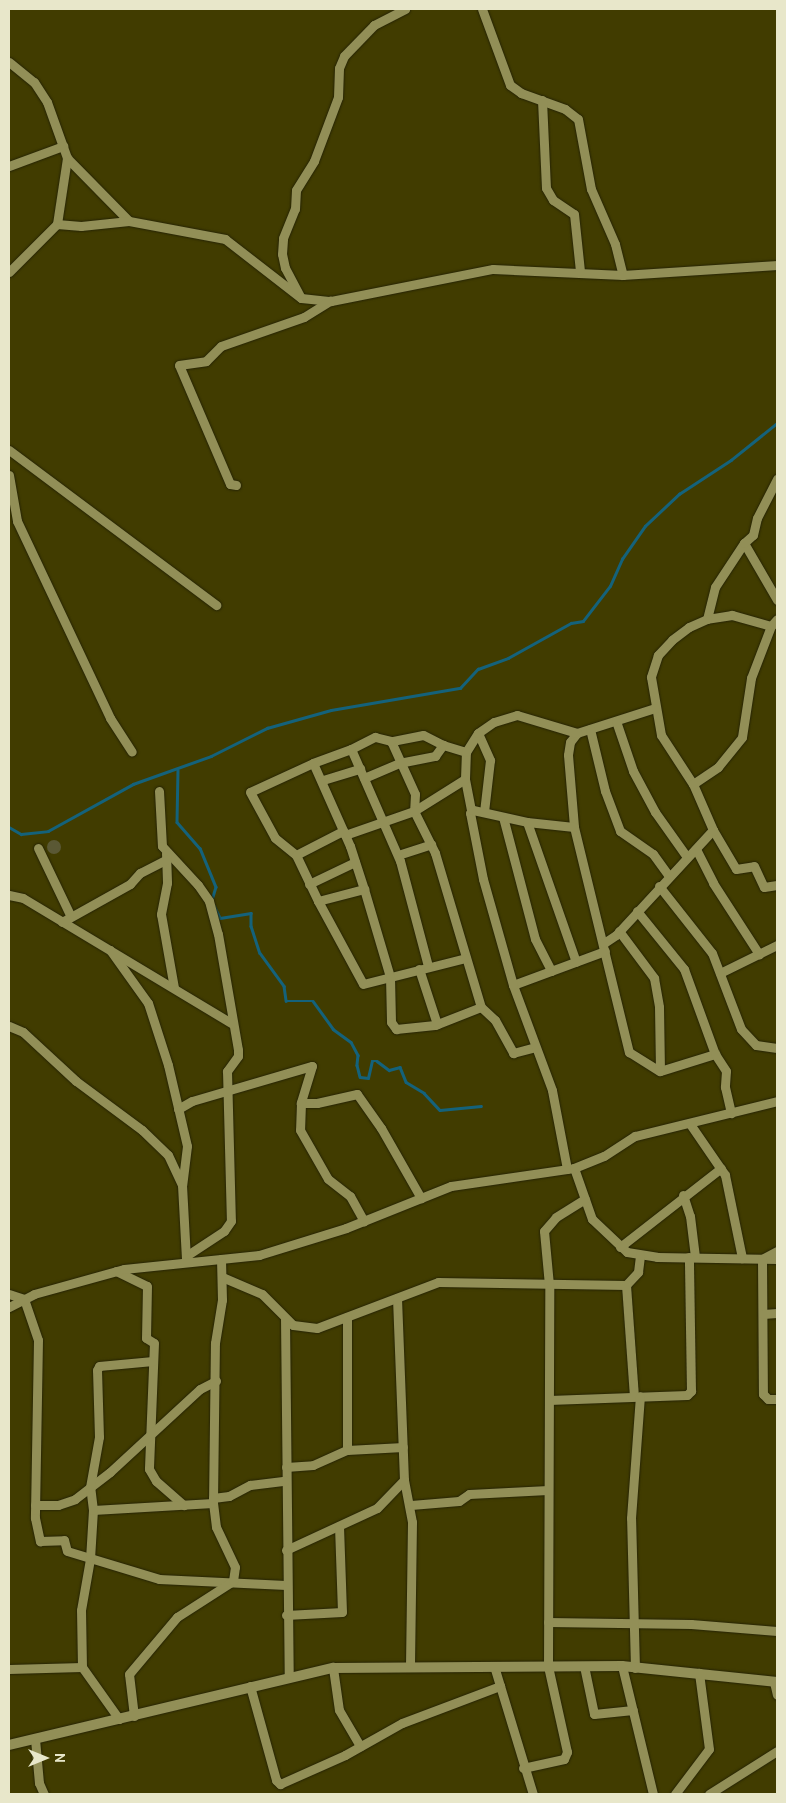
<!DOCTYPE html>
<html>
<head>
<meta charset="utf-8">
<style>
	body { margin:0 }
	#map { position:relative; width:786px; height:1803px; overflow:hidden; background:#413c00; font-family:Cabin,sans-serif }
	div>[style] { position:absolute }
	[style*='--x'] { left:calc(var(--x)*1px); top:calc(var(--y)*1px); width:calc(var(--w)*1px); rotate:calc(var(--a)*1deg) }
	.green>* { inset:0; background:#5a5834 }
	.round { border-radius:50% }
	.stream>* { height:2.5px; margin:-1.25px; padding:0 1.25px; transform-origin:1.25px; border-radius:1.25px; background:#14627b }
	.roads { filter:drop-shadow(0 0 1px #252305) drop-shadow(0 0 1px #252305) }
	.minor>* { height:9px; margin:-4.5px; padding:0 4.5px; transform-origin:4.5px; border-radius:4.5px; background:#928f57 }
	.tertiary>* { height:10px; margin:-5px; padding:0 5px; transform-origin:5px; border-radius:5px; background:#928f57 }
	span { translate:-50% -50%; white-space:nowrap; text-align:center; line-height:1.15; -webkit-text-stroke:4.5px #413c00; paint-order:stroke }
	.frame { position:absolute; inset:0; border:10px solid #e8e7ca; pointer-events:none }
	.north { position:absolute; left:20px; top:1733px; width:50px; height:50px; -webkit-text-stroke:4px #413c00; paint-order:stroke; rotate:90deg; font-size:14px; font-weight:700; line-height:20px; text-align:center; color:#e8e7ca }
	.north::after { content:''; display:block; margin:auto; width:18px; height:22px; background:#e8e7ca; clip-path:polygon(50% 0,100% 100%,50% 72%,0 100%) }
</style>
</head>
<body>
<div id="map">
	<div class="green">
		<div class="round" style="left:47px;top:840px;width:14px;height:14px"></div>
	</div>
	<div class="stream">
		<div style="--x:178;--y:770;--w:52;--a:91.1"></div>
		<div style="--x:177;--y:822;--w:35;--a:49"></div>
		<div style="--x:200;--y:848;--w:42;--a:67.7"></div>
		<div style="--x:216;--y:887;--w:14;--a:107"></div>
		<div style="--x:9;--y:827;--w:14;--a:30"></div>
		<div style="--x:21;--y:834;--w:27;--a:-6"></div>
		<div style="--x:48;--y:831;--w:97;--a:-28.9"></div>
		<div style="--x:133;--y:784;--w:83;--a:-19.7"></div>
		<div style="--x:211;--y:756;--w:63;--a:-26.6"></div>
		<div style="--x:267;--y:728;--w:66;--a:-15.7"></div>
		<div style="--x:331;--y:710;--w:131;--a:-9.7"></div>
		<div style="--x:460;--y:688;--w:26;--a:-47"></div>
		<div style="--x:478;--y:669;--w:32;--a:-20"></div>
		<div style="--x:508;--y:658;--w:72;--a:-29.1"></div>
		<div style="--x:571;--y:623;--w:12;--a:-9"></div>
		<div style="--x:583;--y:621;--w:44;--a:-52.4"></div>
		<div style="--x:610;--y:586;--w:30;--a:-66"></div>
		<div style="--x:622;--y:559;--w:40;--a:-55.1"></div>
		<div style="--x:645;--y:526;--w:47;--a:-43.3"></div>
		<div style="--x:679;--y:494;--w:62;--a:-33.2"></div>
		<div style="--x:731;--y:460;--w:59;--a:-38.8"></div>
		<div style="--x:214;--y:905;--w:14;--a:65"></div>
		<div style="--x:220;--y:918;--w:31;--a:-9"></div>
		<div style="--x:251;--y:913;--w:13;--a:90"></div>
		<div style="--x:251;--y:926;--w:28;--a:72"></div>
		<div style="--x:260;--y:953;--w:41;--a:54"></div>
		<div style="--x:284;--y:986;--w:15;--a:82"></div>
		<div style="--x:286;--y:1001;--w:27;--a:0"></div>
		<div style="--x:313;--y:1001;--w:34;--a:54"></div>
		<div style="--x:333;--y:1029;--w:22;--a:36"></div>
		<div style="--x:351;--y:1042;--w:15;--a:62"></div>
		<div style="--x:358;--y:1055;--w:10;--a:96"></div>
		<div style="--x:357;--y:1065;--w:12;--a:76"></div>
		<div style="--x:360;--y:1077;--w:8;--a:7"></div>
		<div style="--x:368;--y:1078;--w:17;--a:-77"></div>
		<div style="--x:372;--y:1061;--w:5;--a:0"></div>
		<div style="--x:377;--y:1061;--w:15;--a:37"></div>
		<div style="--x:389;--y:1070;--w:11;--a:-15"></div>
		<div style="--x:400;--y:1067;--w:16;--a:68"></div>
		<div style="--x:406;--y:1082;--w:21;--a:31"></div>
		<div style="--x:424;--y:1093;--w:23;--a:47"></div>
		<div style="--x:440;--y:1110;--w:41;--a:-5.6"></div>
	</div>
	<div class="roads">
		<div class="minor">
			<div style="--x:482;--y:9;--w:81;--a:69.8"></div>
			<div style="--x:510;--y:85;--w:14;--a:36"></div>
			<div style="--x:521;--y:93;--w:47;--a:20"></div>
			<div style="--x:565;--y:109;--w:16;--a:38"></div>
			<div style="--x:578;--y:119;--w:71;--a:79.5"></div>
			<div style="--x:591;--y:189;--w:60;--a:66.4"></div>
			<div style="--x:615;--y:244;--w:32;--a:76"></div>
			<div style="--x:9;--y:62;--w:32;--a:39"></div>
			<div style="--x:34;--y:82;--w:24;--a:57"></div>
			<div style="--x:47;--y:102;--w:59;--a:70.3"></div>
			<div style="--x:67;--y:158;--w:88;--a:45.5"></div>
			<div style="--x:129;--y:221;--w:98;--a:10.6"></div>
			<div style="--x:225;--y:239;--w:96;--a:37.8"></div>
			<div style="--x:301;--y:298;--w:30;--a:6"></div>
			<div style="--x:331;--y:301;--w:165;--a:-11.2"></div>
			<div style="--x:493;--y:269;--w:130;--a:2.6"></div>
			<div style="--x:623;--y:275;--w:154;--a:-3.7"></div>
			<div style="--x:542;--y:100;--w:88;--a:87.4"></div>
			<div style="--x:546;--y:188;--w:14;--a:60"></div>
			<div style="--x:553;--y:200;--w:25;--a:34"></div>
			<div style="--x:574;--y:214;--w:57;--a:84"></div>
			<div style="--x:9;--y:166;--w:58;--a:-20.3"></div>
			<div style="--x:57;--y:224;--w:24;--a:5"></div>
			<div style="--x:81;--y:226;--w:48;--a:-5.9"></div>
			<div style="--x:9;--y:272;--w:68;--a:-45"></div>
			<div style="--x:57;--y:224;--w:67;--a:-81.4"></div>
			<div style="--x:301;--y:298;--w:34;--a:-118"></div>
			<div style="--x:285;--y:268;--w:14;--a:-102"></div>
			<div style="--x:282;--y:254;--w:16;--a:-86"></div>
			<div style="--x:283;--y:238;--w:31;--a:-68"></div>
			<div style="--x:295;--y:209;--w:19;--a:-87"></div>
			<div style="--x:296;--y:190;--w:34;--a:-58"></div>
			<div style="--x:314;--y:161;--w:68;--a:-69.4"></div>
			<div style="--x:338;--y:97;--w:29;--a:-88"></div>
			<div style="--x:339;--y:68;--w:13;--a:-67"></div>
			<div style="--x:344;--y:56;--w:43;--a:-45.9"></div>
			<div style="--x:374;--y:25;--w:35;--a:-27"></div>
			<div style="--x:9;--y:450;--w:259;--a:36.8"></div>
			<div style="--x:9;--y:475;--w:47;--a:80.1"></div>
			<div style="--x:17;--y:521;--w:218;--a:64.7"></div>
			<div style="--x:110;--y:718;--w:40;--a:57.1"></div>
			<div style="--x:236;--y:485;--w:6;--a:-171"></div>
			<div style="--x:230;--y:484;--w:129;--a:-113.2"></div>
			<div style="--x:179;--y:365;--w:27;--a:-8"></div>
			<div style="--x:206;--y:361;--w:21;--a:-45"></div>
			<div style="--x:221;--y:346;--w:88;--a:-19.3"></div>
			<div style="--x:304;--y:317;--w:31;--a:-32"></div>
			<div style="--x:744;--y:543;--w:66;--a:59.9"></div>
			<div style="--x:707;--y:619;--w:33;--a:-76"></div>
			<div style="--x:715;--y:587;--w:53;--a:-56.6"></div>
			<div style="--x:744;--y:543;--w:12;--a:-42"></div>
			<div style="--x:753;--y:535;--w:17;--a:-77"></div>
			<div style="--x:757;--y:518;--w:44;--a:-62.9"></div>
			<div style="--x:771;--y:626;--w:41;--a:-164.2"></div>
			<div style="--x:732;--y:615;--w:25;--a:171"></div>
			<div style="--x:707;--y:619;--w:20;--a:156"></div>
			<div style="--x:689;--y:627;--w:21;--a:143"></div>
			<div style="--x:672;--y:640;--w:21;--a:133"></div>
			<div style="--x:658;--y:655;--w:23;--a:108"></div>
			<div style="--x:651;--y:677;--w:59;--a:80.2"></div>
			<div style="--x:661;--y:735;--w:59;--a:56.9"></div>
			<div style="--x:693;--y:784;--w:50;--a:66.5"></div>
			<div style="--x:713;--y:830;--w:45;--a:59.5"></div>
			<div style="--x:736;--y:869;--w:18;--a:-9"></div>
			<div style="--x:754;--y:866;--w:23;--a:65"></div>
			<div style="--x:764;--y:887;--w:13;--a:-9"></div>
			<div style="--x:655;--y:708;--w:82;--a:162.2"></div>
			<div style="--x:577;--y:733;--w:11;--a:128"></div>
			<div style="--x:570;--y:742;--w:13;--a:99"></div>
			<div style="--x:568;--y:755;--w:72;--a:85.2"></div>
			<div style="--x:574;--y:827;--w:232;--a:76.3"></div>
			<div style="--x:629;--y:1052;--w:36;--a:32"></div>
			<div style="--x:660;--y:1071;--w:58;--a:-17.2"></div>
			<div style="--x:616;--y:721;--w:53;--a:71.2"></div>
			<div style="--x:633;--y:771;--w:47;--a:61.8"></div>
			<div style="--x:655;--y:812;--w:55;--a:54.6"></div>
			<div style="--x:590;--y:729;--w:64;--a:76.4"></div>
			<div style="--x:605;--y:791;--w:43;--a:69.4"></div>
			<div style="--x:620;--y:831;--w:40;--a:34.9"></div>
			<div style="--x:653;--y:854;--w:26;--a:54"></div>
			<div style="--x:478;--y:733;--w:30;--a:66"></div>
			<div style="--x:490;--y:760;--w:52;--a:96.6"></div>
			<div style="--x:443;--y:745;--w:22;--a:-153"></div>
			<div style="--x:423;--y:735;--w:33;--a:169"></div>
			<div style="--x:391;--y:741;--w:58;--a:65.6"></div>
			<div style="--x:415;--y:794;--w:17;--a:93"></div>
			<div style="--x:414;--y:811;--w:47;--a:63.4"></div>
			<div style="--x:435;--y:853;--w:161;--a:73.4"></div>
			<div style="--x:481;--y:1007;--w:19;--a:43"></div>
			<div style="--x:495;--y:1020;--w:38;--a:61"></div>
			<div style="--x:513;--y:1053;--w:23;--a:-15"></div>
			<div style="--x:351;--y:749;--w:27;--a:-27"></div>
			<div style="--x:375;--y:737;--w:16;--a:14"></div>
			<div style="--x:313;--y:763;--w:69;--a:155.3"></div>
			<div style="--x:250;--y:792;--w:52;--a:61.5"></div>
			<div style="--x:275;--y:838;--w:27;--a:39"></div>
			<div style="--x:296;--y:855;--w:51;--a:64.4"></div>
			<div style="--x:318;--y:901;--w:48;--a:-14.6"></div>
			<div style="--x:364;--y:778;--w:38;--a:-23"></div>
			<div style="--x:399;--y:763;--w:37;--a:-11"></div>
			<div style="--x:435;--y:756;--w:14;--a:-54"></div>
			<div style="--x:443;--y:745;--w:24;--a:17"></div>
			<div style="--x:323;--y:780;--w:39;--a:-17"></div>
			<div style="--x:693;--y:784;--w:30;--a:-34"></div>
			<div style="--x:718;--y:767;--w:38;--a:-51"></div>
			<div style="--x:742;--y:737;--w:60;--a:-81.3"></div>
			<div style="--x:751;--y:678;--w:56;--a:-69"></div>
			<div style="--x:771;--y:626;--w:9;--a:-49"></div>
			<div style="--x:159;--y:791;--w:55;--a:86.9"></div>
			<div style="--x:162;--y:846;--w:53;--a:47.3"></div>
			<div style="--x:198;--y:885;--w:19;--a:55"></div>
			<div style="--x:209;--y:901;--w:34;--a:75"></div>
			<div style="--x:218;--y:934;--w:118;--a:80.2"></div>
			<div style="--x:238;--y:1050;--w:6;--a:90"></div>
			<div style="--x:238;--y:1056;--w:19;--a:126"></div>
			<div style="--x:227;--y:1071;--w:150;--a:88.5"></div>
			<div style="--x:231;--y:1221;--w:12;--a:125"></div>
			<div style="--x:224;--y:1231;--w:45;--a:146.7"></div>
			<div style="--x:471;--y:810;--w:32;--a:-101"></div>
			<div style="--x:465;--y:779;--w:27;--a:-88"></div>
			<div style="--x:466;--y:752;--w:22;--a:-58"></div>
			<div style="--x:478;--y:733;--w:19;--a:-35"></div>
			<div style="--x:494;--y:722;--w:24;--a:-17"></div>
			<div style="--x:517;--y:715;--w:63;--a:16.7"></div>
			<div style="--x:503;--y:817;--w:126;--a:75.3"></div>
			<div style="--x:535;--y:939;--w:36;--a:63"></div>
			<div style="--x:527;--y:822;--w:148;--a:70.7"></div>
			<div style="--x:345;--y:835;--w:73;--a:-19.2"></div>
			<div style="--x:414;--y:811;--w:60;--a:-32.1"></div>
			<div style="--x:38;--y:848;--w:76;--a:64.4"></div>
			<div style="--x:696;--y:849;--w:38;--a:63"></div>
			<div style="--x:713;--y:883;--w:85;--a:57.1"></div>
			<div style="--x:166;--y:853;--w:30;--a:88"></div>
			<div style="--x:167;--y:883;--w:32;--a:101"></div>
			<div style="--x:161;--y:914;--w:75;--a:80"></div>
			<div style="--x:296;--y:855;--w:53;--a:-27.1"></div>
			<div style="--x:398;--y:855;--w:35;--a:-18"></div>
			<div style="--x:309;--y:884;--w:51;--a:-25.6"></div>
			<div style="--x:659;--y:886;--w:85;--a:51.7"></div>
			<div style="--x:712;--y:953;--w:81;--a:69.1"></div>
			<div style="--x:741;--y:1029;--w:22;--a:47"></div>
			<div style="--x:756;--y:1045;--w:21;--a:8"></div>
			<div style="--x:9;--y:895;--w:14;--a:12"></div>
			<div style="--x:23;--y:898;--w:243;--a:31"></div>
			<div style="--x:318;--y:901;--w:94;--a:61.5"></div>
			<div style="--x:363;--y:984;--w:106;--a:-14.2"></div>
			<div style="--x:637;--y:911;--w:75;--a:51"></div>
			<div style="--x:684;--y:969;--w:90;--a:70"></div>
			<div style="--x:715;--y:1054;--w:20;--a:57"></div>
			<div style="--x:726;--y:1071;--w:16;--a:94"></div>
			<div style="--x:725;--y:1087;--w:27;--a:77"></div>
			<div style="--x:62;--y:922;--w:78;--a:-29.2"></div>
			<div style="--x:130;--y:884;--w:15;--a:-48"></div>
			<div style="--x:140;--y:873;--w:29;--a:-27"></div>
			<div style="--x:619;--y:931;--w:59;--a:53.3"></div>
			<div style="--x:654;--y:978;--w:29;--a:80"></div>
			<div style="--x:659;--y:1007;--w:64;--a:89.1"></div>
			<div style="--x:604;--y:943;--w:14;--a:-34"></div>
			<div style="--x:616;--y:935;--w:143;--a:-47.3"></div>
			<div style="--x:110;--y:950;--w:65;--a:54.4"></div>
			<div style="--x:148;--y:1003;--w:65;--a:72.1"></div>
			<div style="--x:168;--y:1065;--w:83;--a:76.8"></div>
			<div style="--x:187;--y:1146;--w:39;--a:97"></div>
			<div style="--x:182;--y:1185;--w:74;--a:86.9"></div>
			<div style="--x:428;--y:966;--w:109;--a:-104.9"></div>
			<div style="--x:400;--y:861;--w:122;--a:-113.6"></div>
			<div style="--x:351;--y:749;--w:40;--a:159.8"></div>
			<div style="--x:313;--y:763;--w:91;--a:66"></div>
			<div style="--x:350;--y:846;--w:45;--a:72"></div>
			<div style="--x:364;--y:889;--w:92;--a:73.5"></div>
			<div style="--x:390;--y:977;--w:45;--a:88.7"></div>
			<div style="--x:391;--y:1022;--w:9;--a:54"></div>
			<div style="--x:396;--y:1029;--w:39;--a:-6"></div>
			<div style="--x:435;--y:1025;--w:49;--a:-21.4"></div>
			<div style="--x:419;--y:969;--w:58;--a:71.9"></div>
			<div style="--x:720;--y:973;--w:64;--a:-26.2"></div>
			<div style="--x:513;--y:985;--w:98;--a:-20.3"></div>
			<div style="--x:9;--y:1026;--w:15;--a:23"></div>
			<div style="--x:23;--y:1032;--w:72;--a:42.8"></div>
			<div style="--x:76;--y:1081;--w:82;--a:36.6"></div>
			<div style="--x:142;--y:1130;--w:36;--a:44"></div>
			<div style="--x:168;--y:1155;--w:33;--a:65"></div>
			<div style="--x:301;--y:1103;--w:16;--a:0"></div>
			<div style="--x:317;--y:1103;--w:41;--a:-12.7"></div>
			<div style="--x:357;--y:1094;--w:42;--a:54.8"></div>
			<div style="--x:381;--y:1128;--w:81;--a:60.3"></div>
			<div style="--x:178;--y:1109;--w:16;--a:-30"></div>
			<div style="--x:192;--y:1101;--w:125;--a:-16.3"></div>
			<div style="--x:312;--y:1066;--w:39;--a:107"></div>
			<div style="--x:301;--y:1103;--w:27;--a:92"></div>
			<div style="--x:300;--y:1130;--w:56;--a:60.3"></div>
			<div style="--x:328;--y:1179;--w:28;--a:38"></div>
			<div style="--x:350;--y:1196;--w:29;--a:61"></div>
			<div style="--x:690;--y:1124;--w:62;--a:55.5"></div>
			<div style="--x:725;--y:1175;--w:85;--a:78.4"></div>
			<div style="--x:574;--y:1168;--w:54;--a:70.6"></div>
			<div style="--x:592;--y:1219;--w:48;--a:43.3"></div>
			<div style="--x:627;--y:1252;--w:30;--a:9"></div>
			<div style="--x:657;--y:1257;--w:120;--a:1"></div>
			<div style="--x:567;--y:1169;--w:80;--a:-100.8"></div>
			<div style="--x:552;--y:1090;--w:112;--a:-110.4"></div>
			<div style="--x:513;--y:985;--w:110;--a:-105.8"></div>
			<div style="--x:483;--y:879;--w:67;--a:-101.1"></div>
			<div style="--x:470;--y:813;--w:4;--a:-45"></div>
			<div style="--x:473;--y:810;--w:55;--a:12.5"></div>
			<div style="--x:527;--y:822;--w:47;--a:6.1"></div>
			<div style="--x:683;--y:1195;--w:22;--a:72"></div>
			<div style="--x:690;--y:1216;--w:41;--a:83"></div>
			<div style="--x:620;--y:1247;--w:128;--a:-38"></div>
			<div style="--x:777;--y:1251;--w:17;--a:152"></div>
			<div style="--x:762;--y:1259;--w:135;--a:89.6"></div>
			<div style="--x:763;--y:1394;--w:7;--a:45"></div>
			<div style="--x:768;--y:1399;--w:9;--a:0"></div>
			<div style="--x:116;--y:1271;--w:34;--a:26"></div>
			<div style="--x:147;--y:1286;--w:52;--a:91.1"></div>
			<div style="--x:146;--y:1338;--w:9;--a:32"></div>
			<div style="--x:154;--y:1343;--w:126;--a:92.3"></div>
			<div style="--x:149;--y:1469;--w:14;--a:60"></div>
			<div style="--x:156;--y:1481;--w:37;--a:41"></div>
			<div style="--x:222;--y:1277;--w:43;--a:23"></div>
			<div style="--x:262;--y:1294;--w:44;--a:45"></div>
			<div style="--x:293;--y:1325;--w:24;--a:7"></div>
			<div style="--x:317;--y:1328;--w:129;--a:-20.8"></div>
			<div style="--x:438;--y:1282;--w:188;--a:0.9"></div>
			<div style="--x:626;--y:1285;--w:18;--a:-47"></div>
			<div style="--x:638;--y:1272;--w:17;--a:-83"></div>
			<div style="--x:626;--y:1285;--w:111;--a:85.9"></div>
			<div style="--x:9;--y:1294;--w:16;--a:18"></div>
			<div style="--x:24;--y:1299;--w:43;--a:71.1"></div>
			<div style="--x:38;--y:1340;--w:178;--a:91"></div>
			<div style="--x:35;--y:1518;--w:24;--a:78"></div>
			<div style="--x:40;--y:1541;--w:24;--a:-2"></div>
			<div style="--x:64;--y:1540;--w:11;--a:75"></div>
			<div style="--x:67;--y:1551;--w:96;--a:16.9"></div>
			<div style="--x:159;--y:1579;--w:127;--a:2.7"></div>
			<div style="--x:397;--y:1298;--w:182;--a:87.8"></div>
			<div style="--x:404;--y:1480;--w:43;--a:79.2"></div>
			<div style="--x:412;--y:1522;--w:145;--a:90.8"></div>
			<div style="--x:9;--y:1307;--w:28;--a:-27"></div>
			<div style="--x:34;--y:1294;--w:93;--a:-15.5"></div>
			<div style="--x:124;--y:1269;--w:136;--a:-5.9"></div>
			<div style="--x:259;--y:1255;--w:91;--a:-17.2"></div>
			<div style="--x:346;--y:1228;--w:113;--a:-21.8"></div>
			<div style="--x:451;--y:1186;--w:124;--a:-8.3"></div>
			<div style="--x:574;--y:1168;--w:32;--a:-22"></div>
			<div style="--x:604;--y:1156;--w:37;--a:-33"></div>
			<div style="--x:635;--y:1136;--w:146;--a:-13.8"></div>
			<div style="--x:763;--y:1314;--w:14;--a:-4"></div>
			<div style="--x:347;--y:1317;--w:133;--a:90"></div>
			<div style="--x:285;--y:1318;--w:358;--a:89.4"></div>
			<div style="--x:549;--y:1400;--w:138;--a:-2.1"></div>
			<div style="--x:687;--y:1395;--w:6;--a:-45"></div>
			<div style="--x:691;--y:1391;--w:134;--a:-90.9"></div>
			<div style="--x:286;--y:1467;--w:27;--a:-4"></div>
			<div style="--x:313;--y:1465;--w:37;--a:-24"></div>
			<div style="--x:347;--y:1450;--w:56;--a:-3.1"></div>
			<div style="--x:213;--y:1498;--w:16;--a:-7"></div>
			<div style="--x:229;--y:1496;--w:24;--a:-28"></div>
			<div style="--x:250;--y:1485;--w:35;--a:-7"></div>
			<div style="--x:35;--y:1505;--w:23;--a:0"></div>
			<div style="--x:58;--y:1505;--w:18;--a:-19"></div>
			<div style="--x:75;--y:1499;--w:44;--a:-37.6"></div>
			<div style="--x:110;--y:1472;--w:122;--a:-42.7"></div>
			<div style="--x:200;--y:1389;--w:18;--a:-27"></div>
			<div style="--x:411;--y:1505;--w:48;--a:-4.8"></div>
			<div style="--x:459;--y:1501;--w:12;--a:-35"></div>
			<div style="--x:469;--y:1494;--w:79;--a:-2.9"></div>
			<div style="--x:93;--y:1510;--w:120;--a:-3.3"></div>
			<div style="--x:286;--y:1550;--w:100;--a:-24.8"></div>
			<div style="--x:377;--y:1508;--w:39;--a:-46"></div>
			<div style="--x:286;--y:1615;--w:56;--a:-3.1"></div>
			<div style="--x:342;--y:1612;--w:86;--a:-92"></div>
			<div style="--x:548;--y:1622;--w:143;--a:0.8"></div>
			<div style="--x:691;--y:1624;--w:86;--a:4.7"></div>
			<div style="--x:494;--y:1666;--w:134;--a:73.1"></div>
			<div style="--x:584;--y:1666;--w:49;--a:78.2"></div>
			<div style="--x:594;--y:1714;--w:39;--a:-6"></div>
			<div style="--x:622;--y:1666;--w:132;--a:76.4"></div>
			<div style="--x:333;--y:1668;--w:42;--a:81.9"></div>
			<div style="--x:339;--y:1710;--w:42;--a:59.7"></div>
			<div style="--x:635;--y:1668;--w:150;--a:-91.5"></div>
			<div style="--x:631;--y:1518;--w:122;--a:-85.8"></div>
			<div style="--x:9;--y:1669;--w:73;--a:-1.6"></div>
			<div style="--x:774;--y:1682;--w:13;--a:77"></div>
			<div style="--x:250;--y:1686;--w:98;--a:74.5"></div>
			<div style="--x:276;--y:1780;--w:6;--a:45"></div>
			<div style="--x:280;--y:1784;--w:71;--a:-24"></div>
			<div style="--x:345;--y:1755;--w:65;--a:-29.3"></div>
			<div style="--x:402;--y:1723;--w:105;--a:-20.7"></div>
			<div style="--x:134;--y:1716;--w:42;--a:-96.8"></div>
			<div style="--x:129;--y:1674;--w:75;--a:-49.9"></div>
			<div style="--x:177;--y:1617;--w:67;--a:-32.7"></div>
			<div style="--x:233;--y:1581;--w:14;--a:-82"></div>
			<div style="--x:235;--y:1567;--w:44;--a:-115.4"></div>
			<div style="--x:216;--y:1527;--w:24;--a:-97"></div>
			<div style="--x:213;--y:1503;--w:160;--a:-89.3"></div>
			<div style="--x:215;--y:1343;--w:44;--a:-80.8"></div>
			<div style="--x:222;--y:1300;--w:41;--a:-91.4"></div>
			<div style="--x:119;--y:1719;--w:64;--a:-125.4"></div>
			<div style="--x:82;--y:1667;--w:57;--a:-91"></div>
			<div style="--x:81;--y:1610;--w:52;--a:-80"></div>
			<div style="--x:90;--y:1559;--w:49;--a:-86.5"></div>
			<div style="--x:93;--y:1510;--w:23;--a:-97"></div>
			<div style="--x:90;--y:1487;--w:51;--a:-79.8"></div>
			<div style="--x:99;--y:1437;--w:67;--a:-91.7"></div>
			<div style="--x:97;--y:1370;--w:4;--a:-63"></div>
			<div style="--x:99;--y:1366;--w:54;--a:-5.3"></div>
			<div style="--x:35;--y:1739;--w:44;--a:84.8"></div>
			<div style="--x:39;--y:1783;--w:12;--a:66"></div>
			<div style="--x:523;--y:1768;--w:42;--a:-12.4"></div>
			<div style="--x:564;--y:1759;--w:8;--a:-67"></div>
			<div style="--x:567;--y:1752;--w:88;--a:-102.5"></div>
			<div style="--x:548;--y:1666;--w:381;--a:-89.8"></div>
			<div style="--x:549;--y:1285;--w:54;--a:-95.3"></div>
			<div style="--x:544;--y:1231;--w:18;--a:-49"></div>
			<div style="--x:556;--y:1217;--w:34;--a:-32"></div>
			<div style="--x:675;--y:1794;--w:56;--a:-52.9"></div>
			<div style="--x:709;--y:1749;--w:77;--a:-97.5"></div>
			<div style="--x:709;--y:1794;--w:80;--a:-32.3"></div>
		</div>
		<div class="tertiary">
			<div style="--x:9;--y:1745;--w:333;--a:-13.4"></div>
			<div style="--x:333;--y:1668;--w:289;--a:-0.4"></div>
			<div style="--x:622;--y:1666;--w:156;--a:5.9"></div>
		</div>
	</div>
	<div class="frame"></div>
	<div class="north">N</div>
</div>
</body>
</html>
